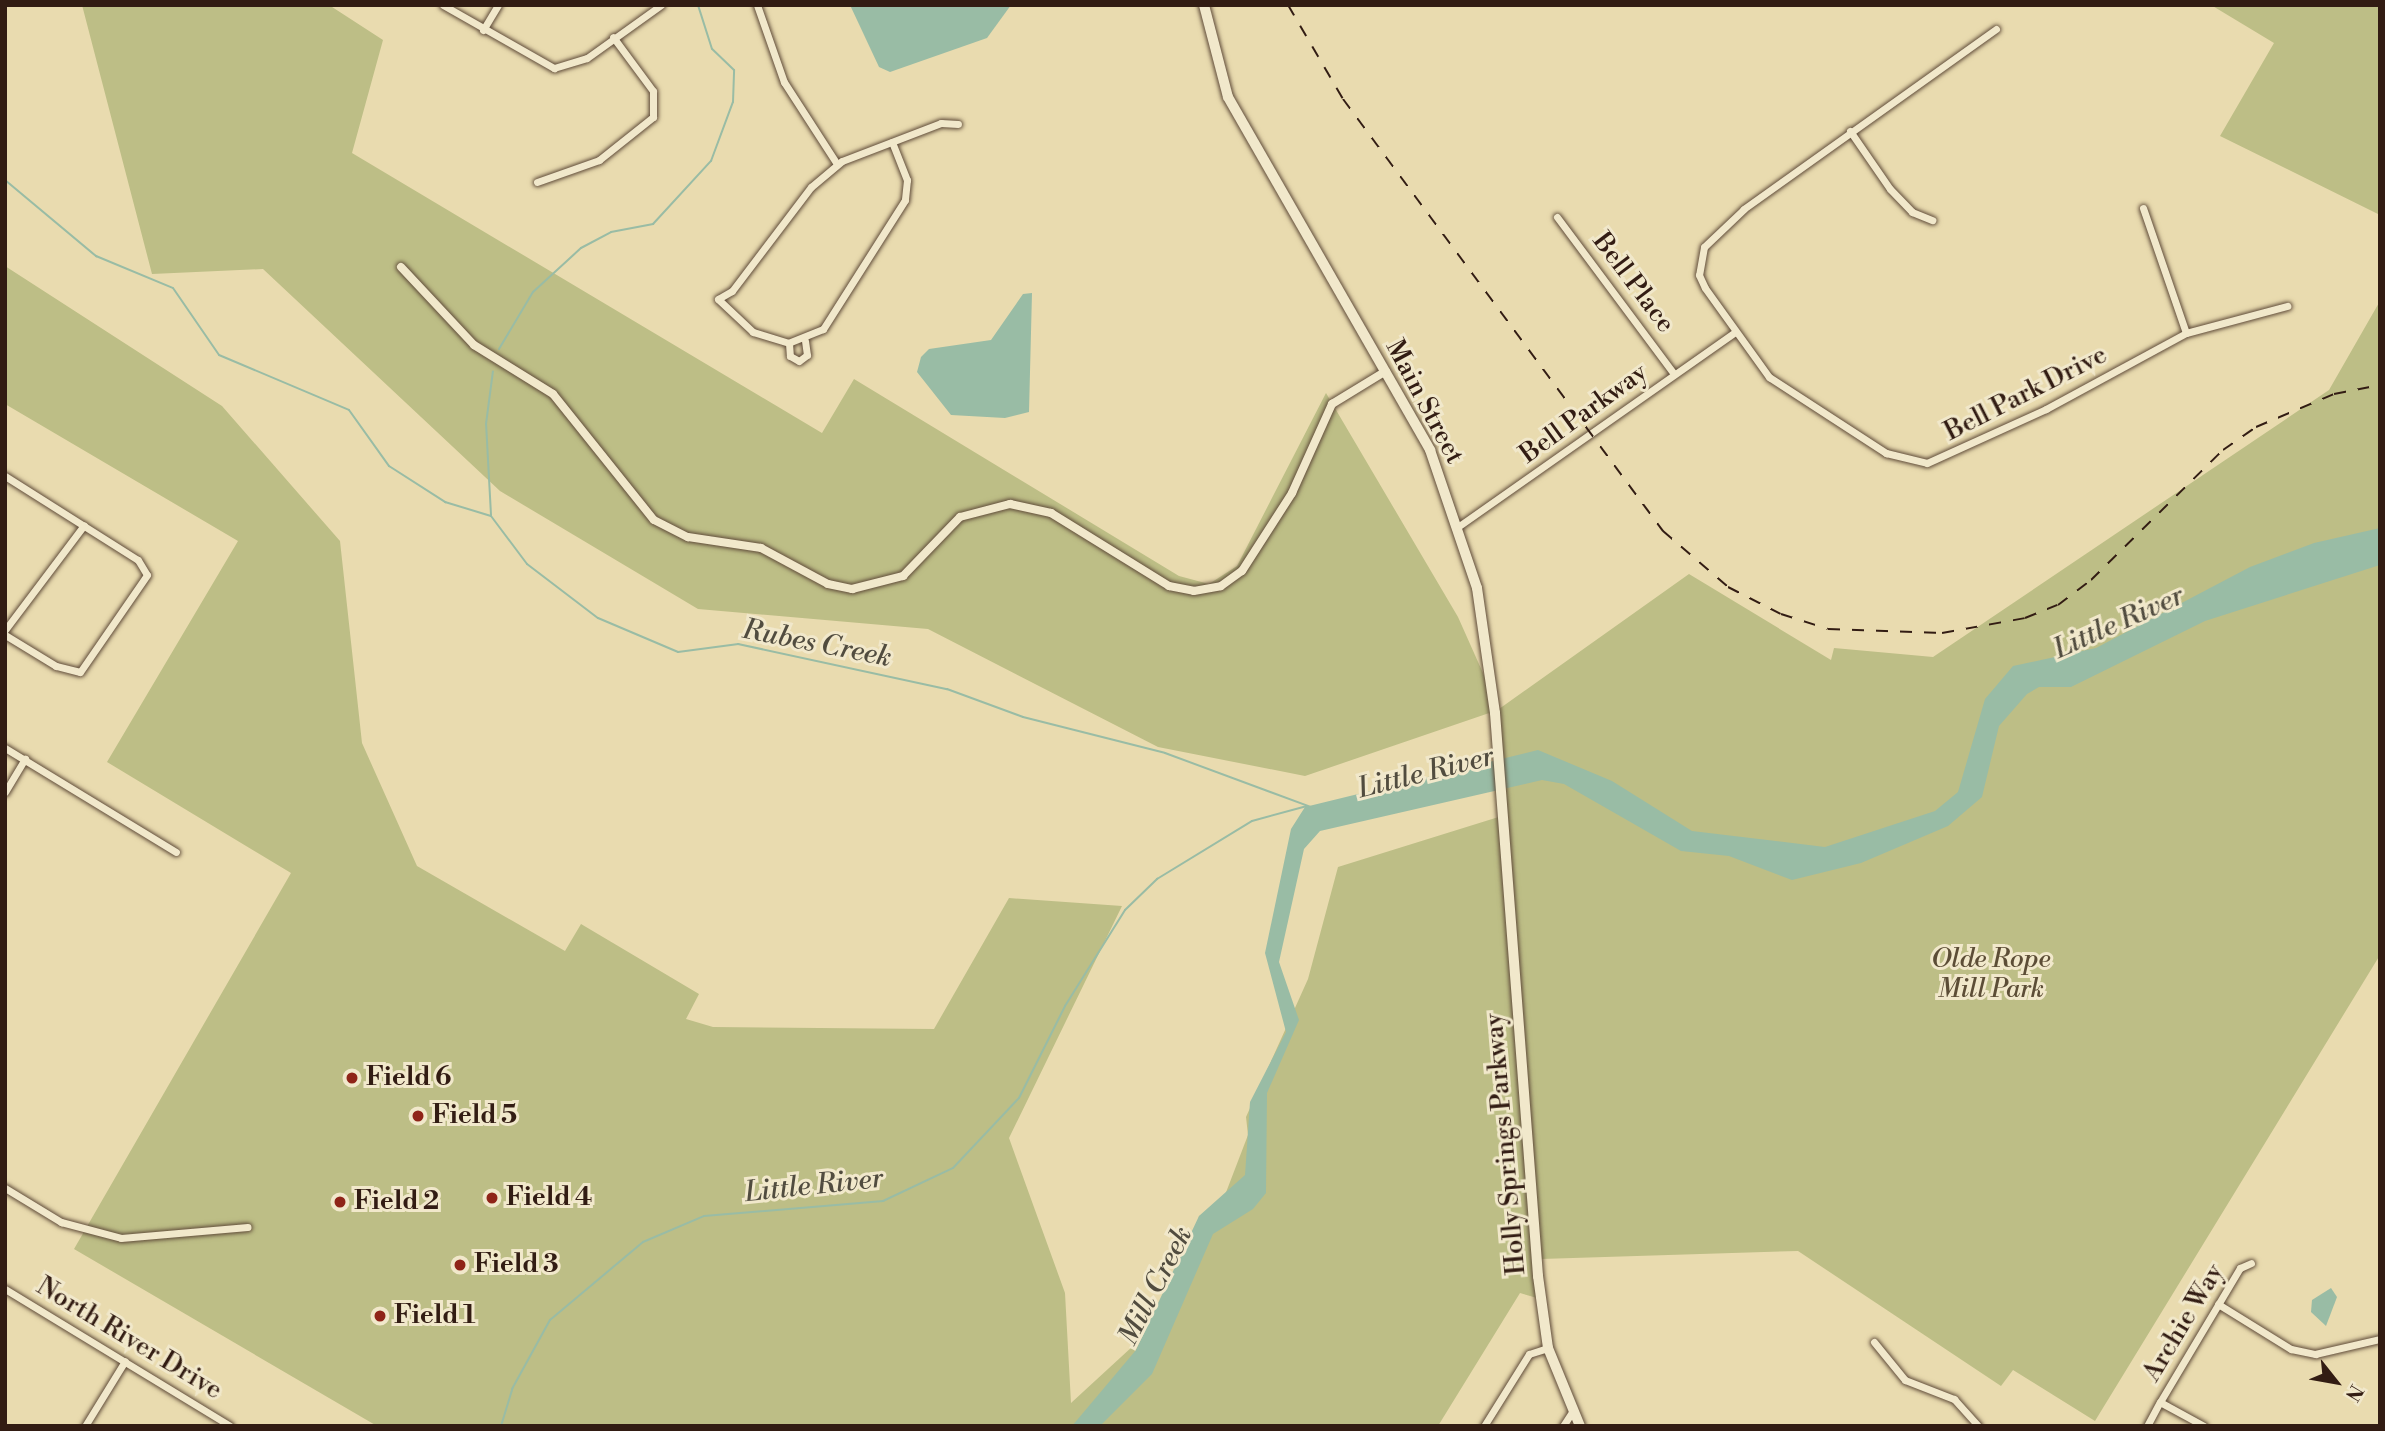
<!DOCTYPE html>
<html>
<head>
<meta charset="utf-8">
<style>
	body { margin:0 }
	#map { position:relative; width:2385px; height:1431px; overflow:hidden; background:#e9dbaf; font-family:"Libre Bodoni",serif }
	div>[style] { position:absolute }
	[style*='--x'] { left:calc(var(--x)*1px); top:calc(var(--y)*1px); width:calc(var(--w)*1px); rotate:calc(var(--a)*1deg) }
	.green>* { inset:0; background:#bdbe86 }
	.water>* { inset:0; background:#99bca5 }
	.stream>* { height:2px; margin:-1px; padding:0 1px; transform-origin:1px; border-radius:1px; background:#99bca5 }
	.roads { filter:drop-shadow(0 0 2px #604c3a) drop-shadow(0 0 2px #604c3a) }
	.minor>* { height:7px; margin:-3.5px; padding:0 3.5px; transform-origin:3.5px; border-radius:3.5px; background:#f1e8cb }
	.tertiary>* { height:8px; margin:-4px; padding:0 4px; transform-origin:4px; border-radius:4px; background:#f1e8cb }
	.secondary>* { height:10px; margin:-5px; padding:0 5px; transform-origin:5px; border-radius:5px; background:#f1e8cb }
	.rail>* { height:2px; margin-top:-1px; transform-origin:0; background:repeating-linear-gradient(90deg,#321c13 0 12px,transparent 0 24px) }
	.dots>* { width:19px; height:19px; translate:-50% -50%; box-sizing:border-box; border:4px solid #f1e8cb; border-radius:50% }
	span { translate:-50% -50%; white-space:nowrap; text-align:center; line-height:1.15; -webkit-text-stroke:6px #f1e8cb; paint-order:stroke }
	.street-label { font-size:26px; color:#321c13 }
	.park-label { font-size:26px; color:#5c4d36; font-style:italic }
	.poi-label { font-size:26px; color:#321c13; font-weight:700 }
	.left { translate:0 -50%; text-align:left }
	.water-label { font-size:28px; color:#514c3f; font-style:italic }
	.frame { position:absolute; inset:0; border:7px solid #321c13; pointer-events:none }
	.north { position:absolute; left:2301px; top:1347px; width:70px; height:70px; -webkit-text-stroke:5px #f1e8cb; paint-order:stroke; rotate:121deg; font-size:19px; font-weight:700; line-height:28px; text-align:center; color:#321c13 }
	.north::after { content:''; display:block; margin:auto; width:24px; height:32px; background:#321c13; clip-path:polygon(50% 0,100% 100%,50% 72%,0 100%) }
</style>
</head>
<body>
<div id="map">
	<div class="green">
		<div style="clip-path:polygon(82px 5px,329px 5px,383px 40px,352px 153px,822px 433px,854px 379px,1179px 576px,1209px 584px,1237px 566px,1326px 393px,1458px 617px,1499px 709px,1689px 574px,1831px 660px,1834px 648px,1933px 657px,2329px 390px,2380px 301px,2380px 955px,2095px 1421px,2013px 1370px,2001px 1386px,1798px 1251px,1541px 1259px,1537px 1298px,1520px 1293px,1438px 1426px,377px 1426px,74px 1249px,291px 873px,107px 762px,238px 541px,5px 404px,5px 266px,222px 406px,340px 541px,362px 743px,417px 866px,565px 951px,581px 924px,699px 994px,686px 1019px,713px 1027px,934px 1029px,1009px 898px,1122px 906px,1009px 1138px,1065px 1293px,1071px 1403px,1183px 1300px,1199px 1216px,1220px 1208px,1248px 1135px,1246px 1117px,1308px 979px,1338px 867px,1505px 815px,1498px 710px,1305px 776px,1158px 747px,928px 629px,698px 609px,500px 491px,263px 269px,152px 274px)"></div>
		<div style="clip-path:polygon(2211px 5px,2380px 5px,2380px 215px,2220px 136px,2274px 43px)"></div>
	</div>
	<div class="water">
		<div style="clip-path:polygon(850px 5px,1011px 5px,987px 38px,890px 72px,879px 67px)"></div>
		<div style="clip-path:polygon(1032px 293px,1029px 412px,1005px 418px,951px 415px,917px 372px,921px 357px,929px 349px,991px 340px,1023px 294px)"></div>
		<div style="clip-path:polygon(2380px 528px,2380px 565px,2205px 621px,2071px 687px,2039px 687px,2027px 694px,1999px 726px,1982px 797px,1948px 826px,1861px 863px,1792px 880px,1729px 856px,1681px 851px,1564px 784px,1542px 780px,1320px 831px,1304px 849px,1279px 962px,1299px 1020px,1267px 1093px,1266px 1193px,1253px 1209px,1213px 1234px,1152px 1374px,1100px 1426px,1072px 1426px,1136px 1350px,1199px 1216px,1245px 1175px,1250px 1102px,1286px 1032px,1265px 953px,1291px 829px,1305px 807px,1538px 750px,1612px 781px,1692px 831px,1825px 847px,1935px 811px,1958px 792px,1985px 699px,2013px 666px,2096px 648px,2250px 567px,2314px 543px)"></div>
		<div style="clip-path:polygon(2331px 1288px,2337px 1297px,2326px 1326px,2311px 1312px,2312px 1300px)"></div>
	</div>
	<div class="stream">
		<div style="--x:5;--y:180;--w:119;--a:39.9"></div>
		<div style="--x:96;--y:256;--w:83;--a:22.6"></div>
		<div style="--x:173;--y:288;--w:81;--a:55.5"></div>
		<div style="--x:219;--y:355;--w:141;--a:22.9"></div>
		<div style="--x:349;--y:410;--w:69;--a:54.5"></div>
		<div style="--x:389;--y:466;--w:67;--a:32.7"></div>
		<div style="--x:445;--y:502;--w:48;--a:16.9"></div>
		<div style="--x:491;--y:516;--w:60;--a:53.1"></div>
		<div style="--x:527;--y:564;--w:89;--a:37.3"></div>
		<div style="--x:598;--y:618;--w:87;--a:23"></div>
		<div style="--x:678;--y:652;--w:61;--a:-7.6"></div>
		<div style="--x:738;--y:644;--w:214;--a:12.2"></div>
		<div style="--x:947;--y:689;--w:81;--a:20.2"></div>
		<div style="--x:1023;--y:717;--w:146;--a:14.2"></div>
		<div style="--x:1165;--y:753;--w:156;--a:20.3"></div>
		<div style="--x:499;--y:349;--w:66;--a:-59.2"></div>
		<div style="--x:533;--y:292;--w:65;--a:-42.5"></div>
		<div style="--x:581;--y:248;--w:34;--a:-28"></div>
		<div style="--x:611;--y:232;--w:43;--a:-10.8"></div>
		<div style="--x:653;--y:224;--w:86;--a:-47.4"></div>
		<div style="--x:711;--y:161;--w:63;--a:-69.6"></div>
		<div style="--x:733;--y:102;--w:32;--a:-88"></div>
		<div style="--x:734;--y:70;--w:30;--a:-136"></div>
		<div style="--x:712;--y:49;--w:46;--a:-107.7"></div>
		<div style="--x:491;--y:515;--w:91;--a:-93.1"></div>
		<div style="--x:486;--y:424;--w:53;--a:-82.5"></div>
		<div style="--x:501;--y:1426;--w:39;--a:-73"></div>
		<div style="--x:512;--y:1389;--w:79;--a:-61.2"></div>
		<div style="--x:550;--y:1320;--w:121;--a:-40"></div>
		<div style="--x:643;--y:1242;--w:66;--a:-23.1"></div>
		<div style="--x:704;--y:1216;--w:180;--a:-4.8"></div>
		<div style="--x:883;--y:1201;--w:77;--a:-25.2"></div>
		<div style="--x:953;--y:1168;--w:96;--a:-46.7"></div>
		<div style="--x:1019;--y:1098;--w:103;--a:-63.4"></div>
		<div style="--x:1065;--y:1006;--w:113;--a:-58"></div>
		<div style="--x:1125;--y:910;--w:45;--a:-44.1"></div>
		<div style="--x:1157;--y:879;--w:111;--a:-31.4"></div>
		<div style="--x:1252;--y:821;--w:57;--a:-15.3"></div>
	</div>
	<div class="roads">
		<div class="minor">
			<div style="--x:443;--y:5;--w:128;--a:29.6"></div>
			<div style="--x:554;--y:68;--w:34;--a:-17"></div>
			<div style="--x:587;--y:58;--w:91;--a:-35.6"></div>
			<div style="--x:757;--y:5;--w:82;--a:70.7"></div>
			<div style="--x:784;--y:82;--w:98;--a:57.1"></div>
			<div style="--x:1996;--y:29;--w:310;--a:144.5"></div>
			<div style="--x:1744;--y:209;--w:55;--a:136.5"></div>
			<div style="--x:1704;--y:247;--w:28;--a:100"></div>
			<div style="--x:1699;--y:275;--w:14;--a:65"></div>
			<div style="--x:1705;--y:288;--w:110;--a:54.3"></div>
			<div style="--x:1769;--y:377;--w:140;--a:33"></div>
			<div style="--x:1886;--y:453;--w:42;--a:13.7"></div>
			<div style="--x:1927;--y:463;--w:131;--a:-24.4"></div>
			<div style="--x:2046;--y:409;--w:159;--a:-28.5"></div>
			<div style="--x:2186;--y:333;--w:105;--a:-15"></div>
			<div style="--x:483;--y:30;--w:29;--a:-59"></div>
			<div style="--x:1850;--y:131;--w:70;--a:55.4"></div>
			<div style="--x:1890;--y:189;--w:32;--a:46"></div>
			<div style="--x:1912;--y:212;--w:22;--a:22"></div>
			<div style="--x:892;--y:142;--w:41;--a:68.5"></div>
			<div style="--x:907;--y:180;--w:20;--a:96"></div>
			<div style="--x:905;--y:200;--w:153;--a:122.4"></div>
			<div style="--x:823;--y:329;--w:37;--a:158"></div>
			<div style="--x:789;--y:343;--w:38;--a:-163"></div>
			<div style="--x:753;--y:332;--w:48;--a:-136.7"></div>
			<div style="--x:718;--y:299;--w:16;--a:-30"></div>
			<div style="--x:732;--y:291;--w:131;--a:-52.8"></div>
			<div style="--x:811;--y:187;--w:40;--a:-40"></div>
			<div style="--x:842;--y:161;--w:106;--a:-21"></div>
			<div style="--x:941;--y:123;--w:17;--a:3"></div>
			<div style="--x:537;--y:182;--w:66;--a:-19.5"></div>
			<div style="--x:599;--y:160;--w:69;--a:-38.5"></div>
			<div style="--x:653;--y:117;--w:26;--a:-90"></div>
			<div style="--x:653;--y:91;--w:67;--a:-126.5"></div>
			<div style="--x:2143;--y:208;--w:132;--a:71"></div>
			<div style="--x:1557;--y:217;--w:196;--a:53.3"></div>
			<div style="--x:789;--y:343;--w:13;--a:86"></div>
			<div style="--x:790;--y:356;--w:10;--a:29"></div>
			<div style="--x:799;--y:361;--w:10;--a:-37"></div>
			<div style="--x:807;--y:355;--w:14;--a:-98"></div>
			<div style="--x:5;--y:476;--w:157;--a:32.3"></div>
			<div style="--x:138;--y:560;--w:17;--a:59"></div>
			<div style="--x:147;--y:575;--w:118;--a:124.6"></div>
			<div style="--x:80;--y:672;--w:25;--a:-166"></div>
			<div style="--x:56;--y:666;--w:60;--a:-148.7"></div>
			<div style="--x:1459;--y:526;--w:336;--a:-35.1"></div>
			<div style="--x:5;--y:630;--w:131;--a:-53"></div>
			<div style="--x:5;--y:748;--w:200;--a:31.3"></div>
			<div style="--x:5;--y:792;--w:39;--a:-59"></div>
			<div style="--x:5;--y:1188;--w:66;--a:31.3"></div>
			<div style="--x:61;--y:1222;--w:62;--a:14.9"></div>
			<div style="--x:121;--y:1238;--w:127;--a:-5"></div>
			<div style="--x:5;--y:1289;--w:263;--a:31.3"></div>
			<div style="--x:2218;--y:1304;--w:86;--a:31.7"></div>
			<div style="--x:2291;--y:1349;--w:25;--a:12"></div>
			<div style="--x:2315;--y:1354;--w:67;--a:-13"></div>
			<div style="--x:1874;--y:1342;--w:49;--a:50.8"></div>
			<div style="--x:1905;--y:1380;--w:53;--a:21.2"></div>
			<div style="--x:1954;--y:1399;--w:36;--a:48"></div>
			<div style="--x:85;--y:1426;--w:76;--a:-58.4"></div>
			<div style="--x:1484;--y:1426;--w:85;--a:-58"></div>
			<div style="--x:1529;--y:1354;--w:20;--a:-18"></div>
			<div style="--x:1563;--y:1426;--w:17;--a:-57"></div>
			<div style="--x:2147;--y:1426;--w:27;--a:-62"></div>
			<div style="--x:2204;--y:1426;--w:50;--a:-151.4"></div>
			<div style="--x:2160;--y:1402;--w:156;--a:-59.2"></div>
			<div style="--x:2240;--y:1268;--w:12;--a:-24"></div>
		</div>
		<div class="tertiary">
			<div style="--x:401;--y:267;--w:107;--a:46.9"></div>
			<div style="--x:474;--y:345;--w:93;--a:31.8"></div>
			<div style="--x:553;--y:394;--w:161;--a:51.3"></div>
			<div style="--x:654;--y:520;--w:38;--a:27"></div>
			<div style="--x:688;--y:537;--w:74;--a:8.6"></div>
			<div style="--x:761;--y:548;--w:76;--a:28.2"></div>
			<div style="--x:828;--y:584;--w:25;--a:12"></div>
			<div style="--x:852;--y:589;--w:53;--a:-14.3"></div>
			<div style="--x:903;--y:576;--w:82;--a:-46"></div>
			<div style="--x:960;--y:517;--w:52;--a:-14.6"></div>
			<div style="--x:1010;--y:504;--w:42;--a:12.4"></div>
			<div style="--x:1051;--y:513;--w:139;--a:31.7"></div>
			<div style="--x:1169;--y:586;--w:25;--a:11"></div>
			<div style="--x:1194;--y:591;--w:27;--a:-10"></div>
			<div style="--x:1221;--y:586;--w:26;--a:-36"></div>
			<div style="--x:1242;--y:571;--w:93;--a:-57.3"></div>
			<div style="--x:1292;--y:493;--w:98;--a:-65.8"></div>
			<div style="--x:1332;--y:404;--w:63;--a:-31.4"></div>
		</div>
		<div class="secondary">
			<div style="--x:1204;--y:5;--w:95;--a:75.4"></div>
			<div style="--x:1228;--y:97;--w:407;--a:60.2"></div>
			<div style="--x:1430;--y:450;--w:146;--a:71.2"></div>
			<div style="--x:1477;--y:588;--w:126;--a:81.8"></div>
			<div style="--x:1495;--y:713;--w:565;--a:85.63"></div>
			<div style="--x:1538;--y:1276;--w:73;--a:82.1"></div>
			<div style="--x:1548;--y:1348;--w:84;--a:67.7"></div>
		</div>
	</div>
	<div class="rail">
		<div style="--x:1288;--y:5;--w:109;--a:59.7"></div>
		<div style="--x:1343;--y:99;--w:538;--a:53.47"></div>
		<div style="--x:1663;--y:531;--w:86;--a:40.7"></div>
		<div style="--x:1728;--y:587;--w:59;--a:27"></div>
		<div style="--x:1781;--y:614;--w:49;--a:17.7"></div>
		<div style="--x:1828;--y:629;--w:114;--a:2"></div>
		<div style="--x:1942;--y:633;--w:84;--a:-10.2"></div>
		<div style="--x:2025;--y:618;--w:35;--a:-22"></div>
		<div style="--x:2058;--y:605;--w:41;--a:-37.1"></div>
		<div style="--x:2091;--y:580;--w:185;--a:-44.6"></div>
		<div style="--x:2223;--y:450;--w:40;--a:-34.9"></div>
		<div style="--x:2256;--y:427;--w:85;--a:-22.9"></div>
		<div style="--x:2334;--y:394;--w:47;--a:-11.1"></div>
	</div>
	<div class="dots">
		<div style="left:352px;top:1078px;background:#8f2418"></div>
		<div style="left:418px;top:1116px;background:#8f2418"></div>
		<div style="left:492px;top:1198px;background:#8f2418"></div>
		<div style="left:340px;top:1202px;background:#8f2418"></div>
		<div style="left:460px;top:1265px;background:#8f2418"></div>
		<div style="left:380px;top:1316px;background:#8f2418"></div>
	</div>
	<div class="street-label">
		<span style="left:1633px;top:283px;rotate:53deg">Bell Place</span>
		<span style="left:2026px;top:394px;rotate:-27deg">Bell Park Drive</span>
		<span style="left:1424px;top:402px;rotate:62deg">Main Street</span>
		<span style="left:1584px;top:414px;rotate:-36deg">Bell Parkway</span>
		<span style="left:1506px;top:1144px;rotate:-95deg">Holly Springs Parkway</span>
		<span style="left:2184px;top:1323px;rotate:-59deg">Archie Way</span>
		<span style="left:129px;top:1339px;rotate:31deg">North River Drive</span>
	</div>
	<div class="park-label">
		<span style="left:1991px;top:975px">Olde Rope<br>Mill Park</span>
	</div>
	<div class="poi-label">
		<span class="left" style="left:366px;top:1078px">Field 6</span>
		<span class="left" style="left:432px;top:1116px">Field 5</span>
		<span class="left" style="left:506px;top:1198px">Field 4</span>
		<span class="left" style="left:354px;top:1202px">Field 2</span>
		<span class="left" style="left:474px;top:1265px">Field 3</span>
		<span class="left" style="left:394px;top:1316px">Field 1</span>
	</div>
	<div class="water-label">
		<span style="left:2119px;top:623px;rotate:-24deg">Little River</span>
		<span style="left:817px;top:644px;rotate:11deg">Rubes Creek</span>
		<span style="left:1426px;top:773px;rotate:-14deg">Little River</span>
		<span style="left:814px;top:1186px;rotate:-6deg">Little River</span>
		<span style="left:1156px;top:1286px;rotate:-63deg">Mill Creek</span>
	</div>
	<div class="frame"></div>
	<div class="north">N</div>
</div>
</body>
</html>
